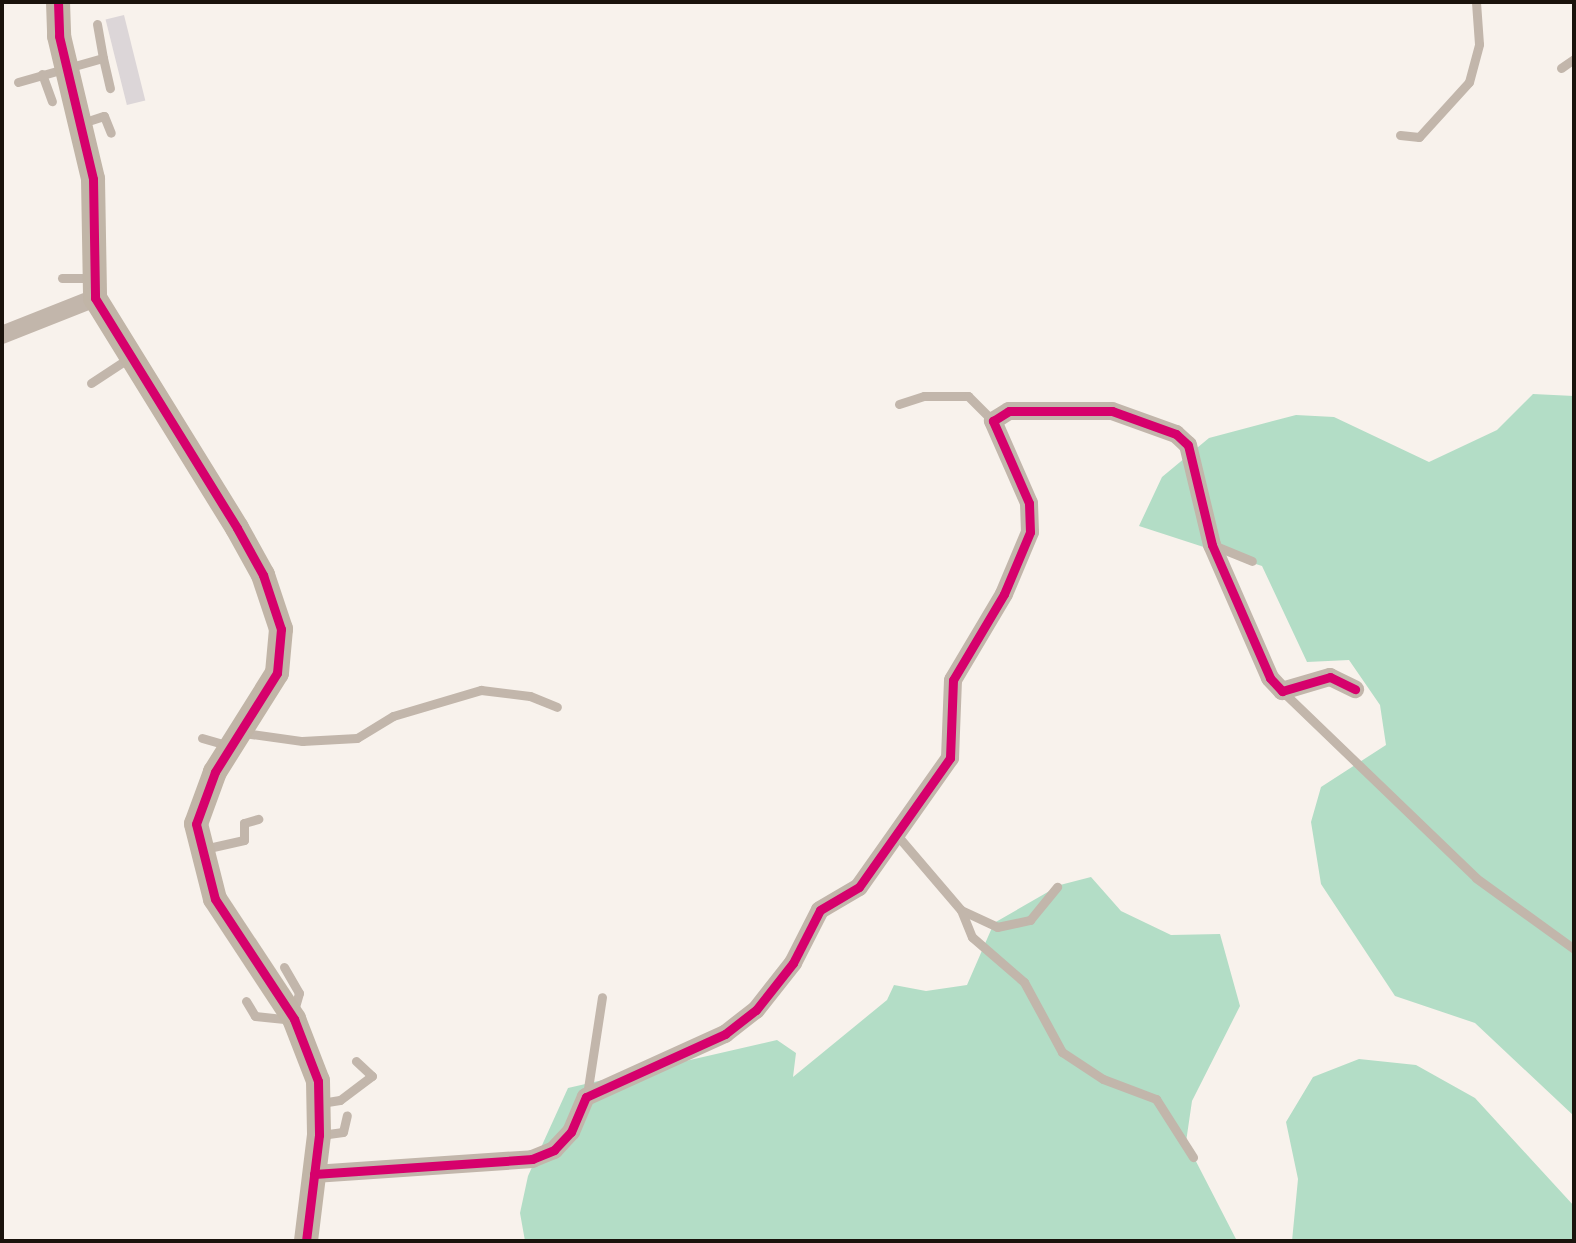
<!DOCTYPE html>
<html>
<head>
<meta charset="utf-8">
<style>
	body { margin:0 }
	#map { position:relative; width:1576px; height:1243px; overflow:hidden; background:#f8f2ec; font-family:"Source Sans 3",sans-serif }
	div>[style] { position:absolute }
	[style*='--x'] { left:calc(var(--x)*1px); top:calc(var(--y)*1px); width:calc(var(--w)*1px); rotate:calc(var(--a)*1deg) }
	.forest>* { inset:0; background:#b3ddc6 }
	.building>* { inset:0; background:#dcd6d8; transform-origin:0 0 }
	.lane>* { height:9px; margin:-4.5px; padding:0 4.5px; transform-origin:4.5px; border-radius:4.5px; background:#c2b6ab }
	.street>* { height:18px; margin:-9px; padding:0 9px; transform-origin:9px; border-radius:9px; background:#c2b6ab }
	.secondary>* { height:24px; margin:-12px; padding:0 12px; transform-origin:12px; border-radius:12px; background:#c1b5a7 }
	.cycleway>* { height:9px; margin:-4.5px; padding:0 4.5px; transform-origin:4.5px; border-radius:4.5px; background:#d6006c }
	span { translate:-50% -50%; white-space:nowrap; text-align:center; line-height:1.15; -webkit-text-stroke:6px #fff; paint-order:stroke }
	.frame { position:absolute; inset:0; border:4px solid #1a130c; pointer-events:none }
</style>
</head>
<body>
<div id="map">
	<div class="forest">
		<div style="clip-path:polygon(1533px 394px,1574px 396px,1574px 1116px,1475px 1023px,1395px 996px,1321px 884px,1311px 822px,1321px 787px,1386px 745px,1380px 705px,1349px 660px,1307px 662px,1262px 566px,1139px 526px,1162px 477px,1209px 438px,1296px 415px,1334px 417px,1429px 462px,1497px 430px)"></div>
		<div style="clip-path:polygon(1091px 877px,1121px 911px,1171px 935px,1220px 934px,1240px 1006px,1192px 1101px,1186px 1142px,1237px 1241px,525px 1241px,520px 1213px,528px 1176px,568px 1088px,777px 1040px,796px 1053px,793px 1077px,887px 1000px,894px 985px,926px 991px,967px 985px,994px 923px,1060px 885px)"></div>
		<div style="clip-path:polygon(1359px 1059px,1416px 1065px,1475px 1098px,1574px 1206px,1574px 1241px,1292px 1241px,1298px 1179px,1286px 1122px,1313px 1077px)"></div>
	</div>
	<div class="building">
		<div style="left:124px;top:15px;width:88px;height:19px;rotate:76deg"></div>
	</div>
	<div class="lane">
		<div style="--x:97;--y:24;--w:35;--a:80"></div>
		<div style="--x:1561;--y:68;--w:16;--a:-35"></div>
		<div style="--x:42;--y:74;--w:29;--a:70"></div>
		<div style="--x:18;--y:82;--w:88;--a:-15.8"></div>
		<div style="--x:103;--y:58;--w:31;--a:77"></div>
		<div style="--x:82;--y:123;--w:23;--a:-18"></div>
		<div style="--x:104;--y:116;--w:18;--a:68"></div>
		<div style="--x:1400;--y:135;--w:19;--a:6"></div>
		<div style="--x:1419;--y:137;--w:74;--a:-47.7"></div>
		<div style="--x:1469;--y:82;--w:39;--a:-75"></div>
		<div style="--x:1479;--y:44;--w:42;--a:-94.1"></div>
		<div style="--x:62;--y:278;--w:31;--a:0"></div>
		<div style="--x:91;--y:383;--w:45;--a:-33.3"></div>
		<div style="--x:899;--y:404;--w:26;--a:-18"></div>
		<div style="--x:924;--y:396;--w:44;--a:0"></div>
		<div style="--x:968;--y:396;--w:35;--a:45"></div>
		<div style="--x:1213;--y:545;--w:42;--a:22.3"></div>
		<div style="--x:1282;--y:691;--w:269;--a:43.9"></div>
		<div style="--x:1476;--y:878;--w:121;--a:35.9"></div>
		<div style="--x:244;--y:733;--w:59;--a:7.9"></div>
		<div style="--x:302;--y:741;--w:55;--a:-3.1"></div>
		<div style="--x:357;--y:738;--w:42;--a:-31.4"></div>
		<div style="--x:393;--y:716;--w:92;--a:-16.5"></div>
		<div style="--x:481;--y:690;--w:49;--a:7"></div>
		<div style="--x:530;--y:696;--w:29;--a:22"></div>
		<div style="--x:202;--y:738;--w:29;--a:16"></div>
		<div style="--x:896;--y:834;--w:100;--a:49.5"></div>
		<div style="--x:961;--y:910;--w:40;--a:25"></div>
		<div style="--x:997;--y:927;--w:34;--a:-12"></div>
		<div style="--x:1030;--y:920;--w:43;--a:-50.7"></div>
		<div style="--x:204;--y:849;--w:41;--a:-12.7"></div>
		<div style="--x:244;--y:840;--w:17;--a:-90"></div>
		<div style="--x:244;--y:823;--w:15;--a:-16"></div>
		<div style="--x:961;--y:910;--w:29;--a:68"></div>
		<div style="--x:972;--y:937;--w:69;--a:40.9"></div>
		<div style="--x:1024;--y:982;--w:80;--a:61.5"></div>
		<div style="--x:1062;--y:1052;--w:49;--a:33.4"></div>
		<div style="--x:1103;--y:1079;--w:57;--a:20.7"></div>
		<div style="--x:1156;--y:1099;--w:69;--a:57.5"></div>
		<div style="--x:284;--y:967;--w:30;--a:60"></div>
		<div style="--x:299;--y:993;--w:19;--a:106"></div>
		<div style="--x:246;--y:1001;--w:17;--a:59"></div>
		<div style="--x:255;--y:1016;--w:37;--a:6"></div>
		<div style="--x:587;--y:1095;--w:99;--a:-81.3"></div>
		<div style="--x:321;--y:1103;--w:19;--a:-9"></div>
		<div style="--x:340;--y:1100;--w:40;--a:-37"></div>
		<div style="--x:372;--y:1076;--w:22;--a:-137"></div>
		<div style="--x:321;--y:1135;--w:22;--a:-8"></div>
		<div style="--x:343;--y:1132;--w:17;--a:-77"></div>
	</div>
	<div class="street">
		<div style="--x:2;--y:335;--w:100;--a:-21.7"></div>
		<div style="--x:314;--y:1174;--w:219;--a:-3.9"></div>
		<div style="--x:532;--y:1159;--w:24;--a:-22"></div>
		<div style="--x:554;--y:1150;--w:25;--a:-47"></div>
		<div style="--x:571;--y:1132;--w:38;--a:-67"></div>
		<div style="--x:586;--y:1097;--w:153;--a:-24.4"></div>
		<div style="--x:725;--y:1034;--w:39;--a:-38"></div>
		<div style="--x:756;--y:1010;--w:60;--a:-51.8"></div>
		<div style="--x:793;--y:963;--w:59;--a:-63"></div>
		<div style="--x:820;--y:910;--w:45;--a:-30.5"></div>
		<div style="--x:859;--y:887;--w:158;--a:-54.8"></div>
		<div style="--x:950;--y:758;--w:78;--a:-87.8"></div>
		<div style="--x:953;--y:680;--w:100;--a:-59.3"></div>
		<div style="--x:1004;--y:594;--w:67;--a:-67.2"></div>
		<div style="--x:1030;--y:532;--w:29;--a:-92"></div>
		<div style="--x:1029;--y:503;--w:90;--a:-113.7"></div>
		<div style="--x:993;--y:421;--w:19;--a:-32"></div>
		<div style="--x:1009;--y:411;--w:103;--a:0"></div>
		<div style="--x:1112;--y:411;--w:68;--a:19.8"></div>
		<div style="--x:1176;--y:434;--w:16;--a:43"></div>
		<div style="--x:1188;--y:445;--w:103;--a:76.5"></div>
		<div style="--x:1212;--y:545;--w:145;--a:66.4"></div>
		<div style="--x:1270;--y:678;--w:18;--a:47"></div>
		<div style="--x:1282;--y:691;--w:50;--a:-16.3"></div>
		<div style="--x:1330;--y:677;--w:28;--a:26"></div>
	</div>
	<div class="secondary">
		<div style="--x:58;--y:2;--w:34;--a:88"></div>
		<div style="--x:59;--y:36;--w:147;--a:76.6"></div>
		<div style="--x:93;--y:179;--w:119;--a:89"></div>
		<div style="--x:95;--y:298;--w:270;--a:58.3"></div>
		<div style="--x:237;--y:528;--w:54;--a:61"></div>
		<div style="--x:263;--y:575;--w:57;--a:71.6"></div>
		<div style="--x:281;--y:629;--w:44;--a:95.2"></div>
		<div style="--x:277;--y:673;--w:117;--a:122.1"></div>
		<div style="--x:215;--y:772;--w:55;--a:110.1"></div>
		<div style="--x:196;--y:824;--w:77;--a:75.8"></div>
		<div style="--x:215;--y:899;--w:144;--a:56.6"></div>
		<div style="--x:294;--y:1019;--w:66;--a:68.8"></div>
		<div style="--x:318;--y:1081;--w:54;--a:88.9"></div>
		<div style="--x:319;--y:1135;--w:107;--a:97"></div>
	</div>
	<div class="cycleway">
		<div style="--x:58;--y:2;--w:34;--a:88"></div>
		<div style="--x:59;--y:36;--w:147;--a:76.6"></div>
		<div style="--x:93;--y:179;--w:119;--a:89"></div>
		<div style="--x:95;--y:298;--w:270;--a:58.3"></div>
		<div style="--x:237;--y:528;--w:54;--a:61"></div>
		<div style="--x:263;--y:575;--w:57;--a:71.6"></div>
		<div style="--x:281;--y:629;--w:44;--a:95.2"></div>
		<div style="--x:277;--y:673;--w:117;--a:122.1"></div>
		<div style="--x:215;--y:772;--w:55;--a:110.1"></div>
		<div style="--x:196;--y:824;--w:77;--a:75.8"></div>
		<div style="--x:215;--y:899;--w:144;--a:56.6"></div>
		<div style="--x:294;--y:1019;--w:66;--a:68.8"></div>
		<div style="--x:318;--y:1081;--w:54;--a:88.9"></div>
		<div style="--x:319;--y:1135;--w:107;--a:97"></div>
		<div style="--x:314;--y:1174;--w:219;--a:-3.9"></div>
		<div style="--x:532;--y:1159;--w:24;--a:-22"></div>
		<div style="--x:554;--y:1150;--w:25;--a:-47"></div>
		<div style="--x:571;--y:1132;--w:38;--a:-67"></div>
		<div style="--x:586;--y:1097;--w:153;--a:-24.4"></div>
		<div style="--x:725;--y:1034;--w:39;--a:-38"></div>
		<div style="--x:756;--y:1010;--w:60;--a:-51.8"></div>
		<div style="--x:793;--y:963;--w:59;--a:-63"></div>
		<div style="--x:820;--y:910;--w:45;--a:-30.5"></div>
		<div style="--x:859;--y:887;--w:158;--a:-54.8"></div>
		<div style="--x:950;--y:758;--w:78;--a:-87.8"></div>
		<div style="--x:953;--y:680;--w:100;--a:-59.3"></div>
		<div style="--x:1004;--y:594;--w:67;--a:-67.2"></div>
		<div style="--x:1030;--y:532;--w:29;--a:-92"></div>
		<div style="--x:1029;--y:503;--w:90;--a:-113.7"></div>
		<div style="--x:993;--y:421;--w:19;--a:-32"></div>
		<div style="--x:1009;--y:411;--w:103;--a:0"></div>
		<div style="--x:1112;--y:411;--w:68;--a:19.8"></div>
		<div style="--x:1176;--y:434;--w:16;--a:43"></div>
		<div style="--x:1188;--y:445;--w:103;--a:76.5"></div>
		<div style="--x:1212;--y:545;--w:145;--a:66.4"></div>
		<div style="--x:1270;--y:678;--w:18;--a:47"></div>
		<div style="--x:1282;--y:691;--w:50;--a:-16.3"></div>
		<div style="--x:1330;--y:677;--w:28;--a:26"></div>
	</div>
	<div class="frame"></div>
</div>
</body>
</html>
